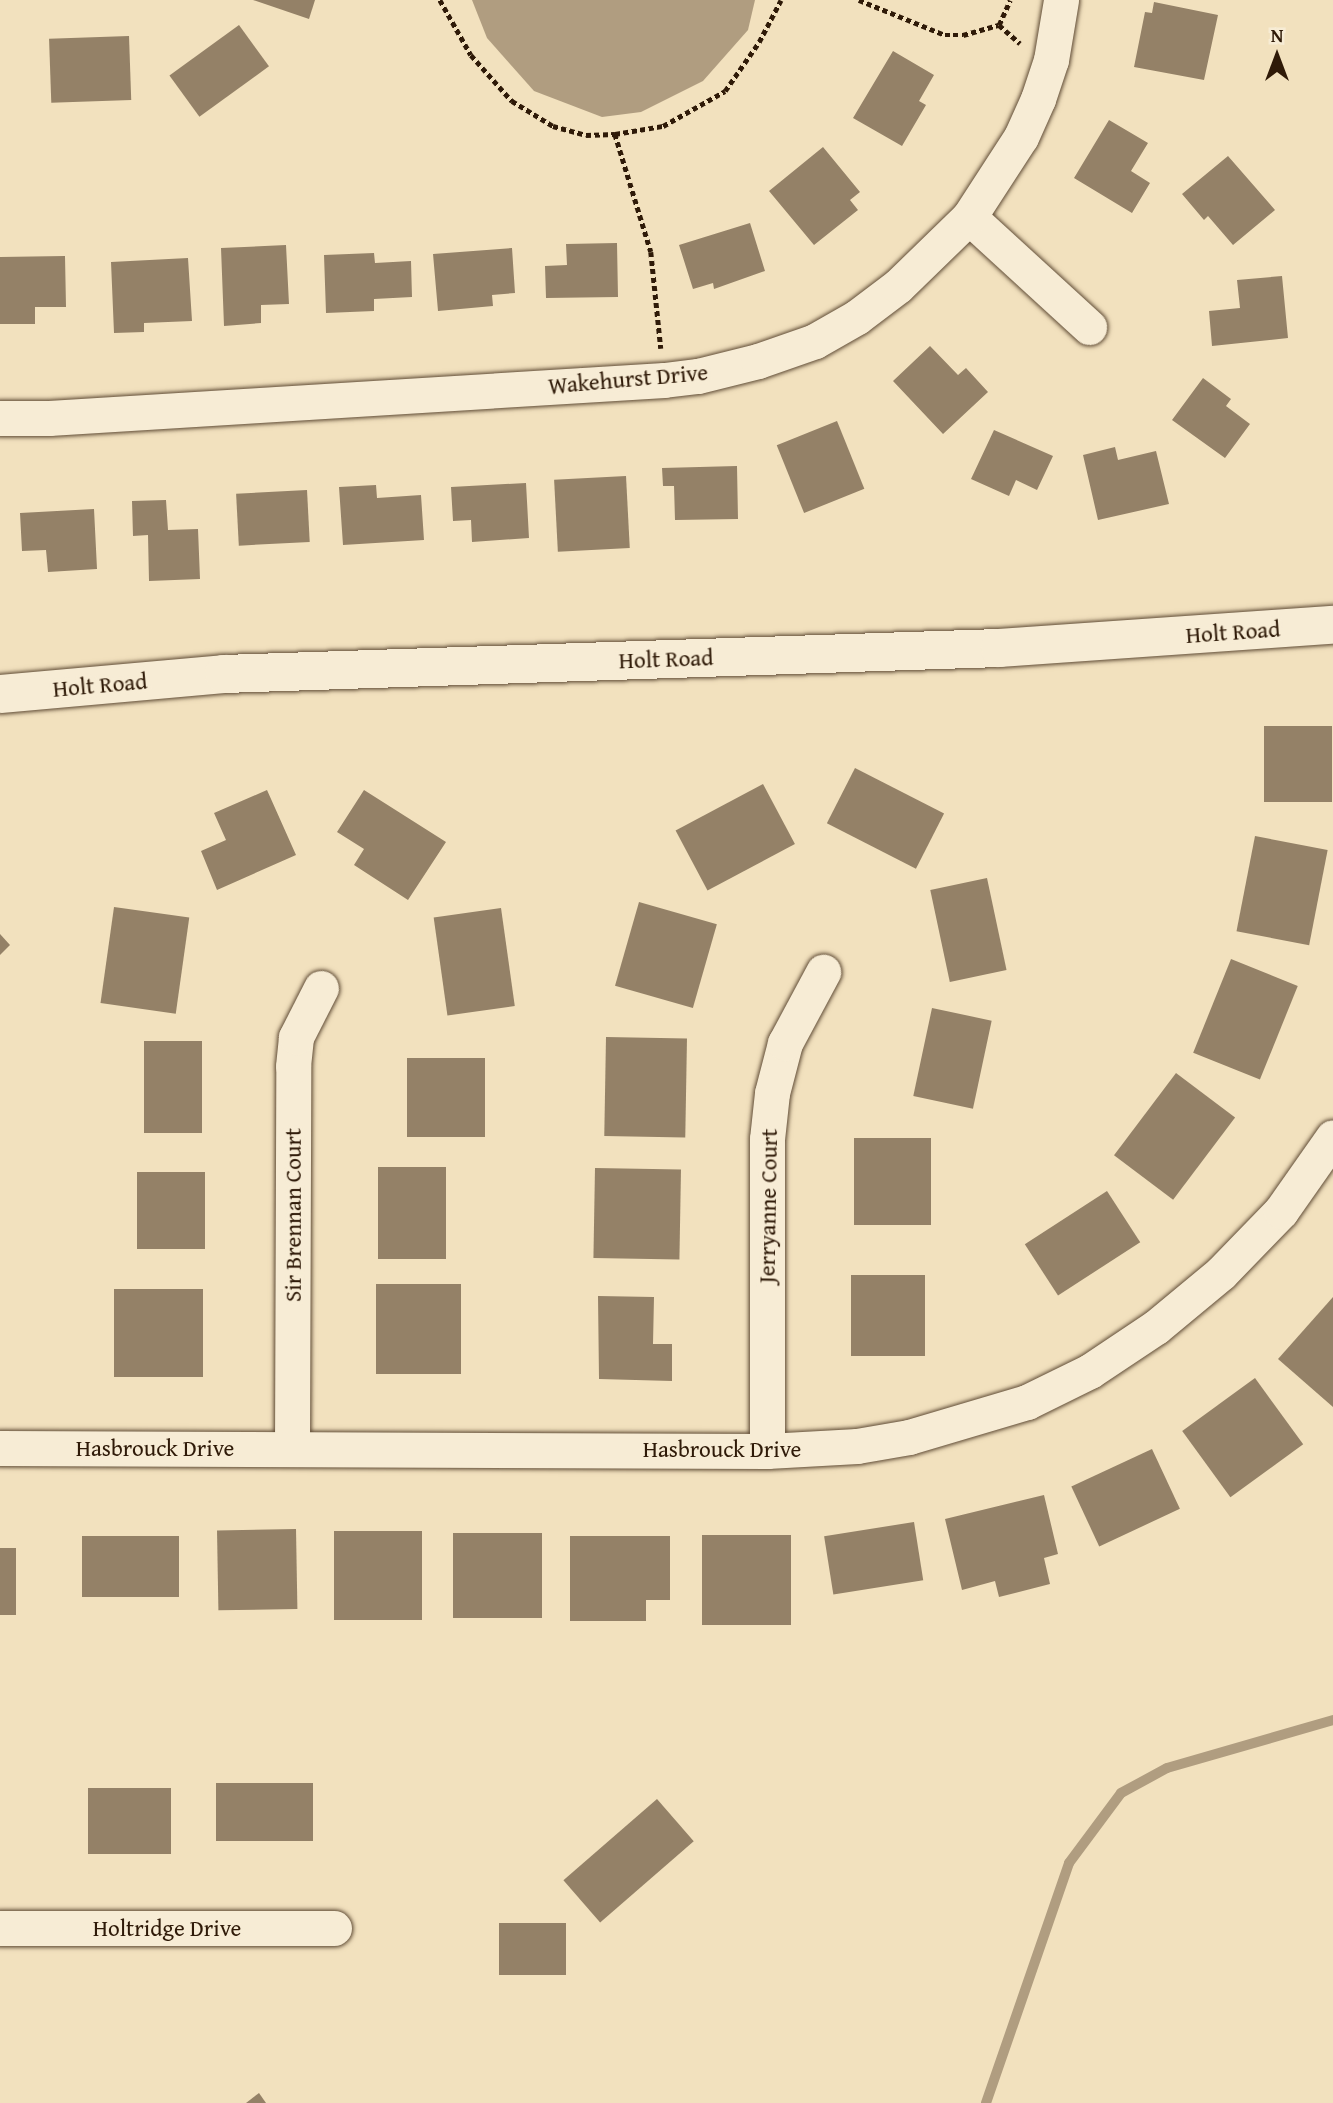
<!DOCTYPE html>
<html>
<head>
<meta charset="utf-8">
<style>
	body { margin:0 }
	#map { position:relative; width:1333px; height:2103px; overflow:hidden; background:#f2e1be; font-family:"Gentium Book Plus",serif }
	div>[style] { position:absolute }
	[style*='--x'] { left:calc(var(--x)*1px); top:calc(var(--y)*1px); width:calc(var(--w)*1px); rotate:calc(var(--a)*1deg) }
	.water>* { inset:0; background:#b09d80 }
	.stream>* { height:10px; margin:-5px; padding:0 5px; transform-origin:5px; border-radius:5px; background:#b09d80 }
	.building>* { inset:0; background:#948167; transform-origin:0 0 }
	.path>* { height:4.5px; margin-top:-2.25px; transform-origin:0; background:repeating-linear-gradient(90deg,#2f1a08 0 5px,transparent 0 8.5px) }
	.roads { filter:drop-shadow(0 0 2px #604c36) drop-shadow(0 0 2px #604c36) }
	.street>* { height:35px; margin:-17.5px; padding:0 17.5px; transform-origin:17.5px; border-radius:17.5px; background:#f7ecd5 }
	.secondary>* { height:38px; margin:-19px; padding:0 19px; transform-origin:19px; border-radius:19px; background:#f7ecd5 }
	span { translate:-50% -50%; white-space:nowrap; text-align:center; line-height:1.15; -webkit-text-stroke:7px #f7ecd5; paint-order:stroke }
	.street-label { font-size:23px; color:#2f1a08 }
	.north { position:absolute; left:1242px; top:21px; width:70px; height:70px; -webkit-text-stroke:5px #f7ecd5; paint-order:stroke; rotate:0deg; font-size:19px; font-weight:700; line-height:28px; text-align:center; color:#2f1a08 }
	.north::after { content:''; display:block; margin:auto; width:24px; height:32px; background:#2f1a08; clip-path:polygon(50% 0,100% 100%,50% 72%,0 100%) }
</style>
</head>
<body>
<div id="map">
	<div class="water">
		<div style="clip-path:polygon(472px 0,755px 0,748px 30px,703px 81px,641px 112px,602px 117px,534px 91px,487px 38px)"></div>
	</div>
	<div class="stream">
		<div style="--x:986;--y:2103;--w:254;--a:-70.9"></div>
		<div style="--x:1069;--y:1863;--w:87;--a:-53.4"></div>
		<div style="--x:1121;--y:1793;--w:52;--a:-28.5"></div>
		<div style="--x:1167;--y:1768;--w:173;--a:-16.1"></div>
	</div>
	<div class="building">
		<div style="clip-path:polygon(253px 0,315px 0,309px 19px)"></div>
		<div style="clip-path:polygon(1154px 2px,1218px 15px,1204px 80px,1134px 67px,1145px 12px,1152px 13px)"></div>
		<div style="left:239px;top:25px;width:51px;height:86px;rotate:54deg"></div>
		<div style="left:129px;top:36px;width:64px;height:80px;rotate:88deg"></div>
		<div style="clip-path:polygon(893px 51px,934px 75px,919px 101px,926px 105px,902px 146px,853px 118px)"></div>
		<div style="clip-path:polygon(1109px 120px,1148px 143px,1131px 171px,1150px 183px,1132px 213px,1074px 178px)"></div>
		<div style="clip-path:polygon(823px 147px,860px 192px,850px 200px,858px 210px,814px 245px,769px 191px)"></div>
		<div style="clip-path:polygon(1228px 156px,1275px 210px,1233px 245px,1208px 216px,1204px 220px,1182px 194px)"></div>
		<div style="clip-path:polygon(750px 223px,765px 271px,714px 289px,713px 283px,693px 289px,679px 245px)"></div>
		<div style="clip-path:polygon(617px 243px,618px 297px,546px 298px,545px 266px,567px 265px,566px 244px)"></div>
		<div style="clip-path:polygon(286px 245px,289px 304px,261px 305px,261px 323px,224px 326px,221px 248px)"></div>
		<div style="clip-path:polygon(512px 248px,515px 293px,492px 295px,493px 306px,438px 311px,433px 254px)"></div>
		<div style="clip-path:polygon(374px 253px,375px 263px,411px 261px,412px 297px,374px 299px,374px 311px,326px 313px,324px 255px)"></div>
		<div style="clip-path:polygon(65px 256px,66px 307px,35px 307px,35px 324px,0 324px,0 257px)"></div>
		<div style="clip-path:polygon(188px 258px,192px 321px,144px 323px,144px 332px,114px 333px,111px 262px)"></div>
		<div style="clip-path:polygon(1282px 276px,1288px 338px,1212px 346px,1209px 311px,1240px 308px,1237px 280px)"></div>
		<div style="clip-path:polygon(930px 346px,958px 375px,966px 368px,988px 392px,943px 434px,893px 381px)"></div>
		<div style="clip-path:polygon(1203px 378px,1231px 399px,1226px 406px,1250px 424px,1225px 458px,1172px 420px)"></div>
		<div style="left:837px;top:421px;width:73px;height:65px;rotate:68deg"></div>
		<div style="clip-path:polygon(994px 430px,1053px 456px,1037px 490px,1016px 480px,1009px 496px,971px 479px)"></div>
		<div style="clip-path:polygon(1115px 447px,1118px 460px,1156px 451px,1169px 504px,1098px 520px,1083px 455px)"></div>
		<div style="clip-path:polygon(737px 466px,738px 519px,675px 520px,674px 486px,663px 486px,662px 468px)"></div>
		<div style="left:626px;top:476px;width:72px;height:72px;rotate:87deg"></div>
		<div style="clip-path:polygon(526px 483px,529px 538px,472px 542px,471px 520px,453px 521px,451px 487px)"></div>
		<div style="clip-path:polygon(376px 485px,377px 498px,421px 495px,424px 540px,343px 545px,339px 487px)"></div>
		<div style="left:307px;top:490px;width:52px;height:71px;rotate:87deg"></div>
		<div style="clip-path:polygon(166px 500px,168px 530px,198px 529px,200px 579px,149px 581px,148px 535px,133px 536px,132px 501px)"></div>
		<div style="clip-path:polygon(94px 509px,97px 569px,48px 572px,46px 550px,22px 551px,20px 513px)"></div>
		<div style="left:1264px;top:726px;width:68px;height:76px"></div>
		<div style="left:855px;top:768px;width:100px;height:62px;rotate:27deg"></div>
		<div style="left:763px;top:784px;width:68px;height:99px;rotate:62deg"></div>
		<div style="clip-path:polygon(267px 790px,296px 855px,217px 890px,201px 851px,226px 840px,214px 813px)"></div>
		<div style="clip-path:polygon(364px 790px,446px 842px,408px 900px,354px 865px,364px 849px,337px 832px)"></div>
		<div style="left:1255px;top:836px;width:74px;height:97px;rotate:11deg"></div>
		<div style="left:987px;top:878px;width:94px;height:58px;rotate:78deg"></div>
		<div style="left:639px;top:902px;width:81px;height:87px;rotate:16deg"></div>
		<div style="left:114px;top:907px;width:76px;height:97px;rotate:8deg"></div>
		<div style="left:501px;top:908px;width:99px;height:68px;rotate:82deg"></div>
		<div style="clip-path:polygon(0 934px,10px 945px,0 955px)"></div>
		<div style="left:1231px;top:959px;width:72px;height:101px;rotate:22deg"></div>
		<div style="left:932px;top:1008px;width:61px;height:90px;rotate:12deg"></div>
		<div style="left:606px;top:1037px;width:81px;height:99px;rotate:1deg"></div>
		<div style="left:144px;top:1041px;width:58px;height:92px"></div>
		<div style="left:407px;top:1058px;width:78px;height:79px"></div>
		<div style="left:1176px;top:1073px;width:74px;height:103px;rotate:37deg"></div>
		<div style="left:854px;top:1138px;width:77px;height:87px"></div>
		<div style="left:378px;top:1167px;width:68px;height:92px"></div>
		<div style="left:595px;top:1168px;width:86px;height:90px;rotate:1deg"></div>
		<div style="left:137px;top:1172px;width:68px;height:77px"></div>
		<div style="left:1107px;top:1191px;width:61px;height:98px;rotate:57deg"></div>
		<div style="left:851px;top:1275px;width:74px;height:81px"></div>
		<div style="left:376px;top:1284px;width:85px;height:90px"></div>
		<div style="left:114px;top:1289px;width:89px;height:88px"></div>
		<div style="clip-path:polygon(598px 1296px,654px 1297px,653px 1344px,672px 1344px,672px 1381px,599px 1379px)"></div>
		<div style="clip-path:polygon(1333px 1297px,1333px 1407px,1278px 1359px)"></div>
		<div style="left:1255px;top:1378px;width:82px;height:90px;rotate:54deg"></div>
		<div style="left:1152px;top:1449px;width:66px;height:89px;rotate:65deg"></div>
		<div style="clip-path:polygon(1044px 1495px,1058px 1554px,1044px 1558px,1050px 1584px,999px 1597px,995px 1581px,962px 1590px,945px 1519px)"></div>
		<div style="left:914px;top:1522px;width:59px;height:91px;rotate:81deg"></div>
		<div style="left:296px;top:1529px;width:80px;height:79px;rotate:89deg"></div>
		<div style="left:334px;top:1531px;width:88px;height:89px"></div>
		<div style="left:453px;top:1533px;width:89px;height:85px"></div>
		<div style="left:702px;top:1535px;width:89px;height:90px"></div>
		<div style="left:82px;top:1536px;width:97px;height:61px"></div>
		<div style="clip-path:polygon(570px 1536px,670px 1536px,670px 1600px,646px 1600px,646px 1621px,570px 1621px)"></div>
		<div style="left:0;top:1548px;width:16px;height:67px"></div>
		<div style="left:216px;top:1783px;width:97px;height:58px"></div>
		<div style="left:88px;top:1788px;width:83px;height:66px"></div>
		<div style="left:657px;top:1799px;width:56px;height:124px;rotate:49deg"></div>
		<div style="left:499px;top:1923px;width:67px;height:52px"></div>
		<div style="clip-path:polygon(259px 2093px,266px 2103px,246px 2103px)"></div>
	</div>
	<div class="path">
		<div style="--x:440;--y:0;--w:63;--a:60.6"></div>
		<div style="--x:471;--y:55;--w:62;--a:48.3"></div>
		<div style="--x:512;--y:101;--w:48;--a:31.4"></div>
		<div style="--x:553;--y:126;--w:34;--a:15"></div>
		<div style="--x:586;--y:135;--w:29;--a:-2"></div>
		<div style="--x:615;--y:134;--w:49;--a:-9.5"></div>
		<div style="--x:663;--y:126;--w:71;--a:-29.4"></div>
		<div style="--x:725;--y:91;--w:60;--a:-55.2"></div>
		<div style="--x:759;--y:42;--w:47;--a:-62.4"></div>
		<div style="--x:859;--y:0;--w:93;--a:22.1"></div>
		<div style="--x:945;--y:35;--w:18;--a:0"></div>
		<div style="--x:963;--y:35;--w:37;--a:-16"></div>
		<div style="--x:999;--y:25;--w:27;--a:-66"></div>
		<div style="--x:999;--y:25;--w:28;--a:41"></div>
		<div style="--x:615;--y:134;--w:123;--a:73"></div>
		<div style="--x:651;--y:252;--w:97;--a:84.1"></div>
	</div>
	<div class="roads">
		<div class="street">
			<div style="--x:969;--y:217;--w:163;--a:42.5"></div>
			<div style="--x:0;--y:418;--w:49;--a:0"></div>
			<div style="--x:49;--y:418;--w:616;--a:-3.54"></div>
			<div style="--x:664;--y:380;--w:34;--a:-7"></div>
			<div style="--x:698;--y:376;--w:62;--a:-14"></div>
			<div style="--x:758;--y:361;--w:60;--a:-19.3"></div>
			<div style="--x:815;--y:341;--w:48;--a:-29.7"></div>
			<div style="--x:857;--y:317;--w:51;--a:-37.1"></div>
			<div style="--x:898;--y:286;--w:99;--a:-44.2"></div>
			<div style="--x:969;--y:217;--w:95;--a:-57"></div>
			<div style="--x:1021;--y:137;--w:42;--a:-65.9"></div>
			<div style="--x:1038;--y:99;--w:41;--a:-71.6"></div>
			<div style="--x:1051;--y:60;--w:61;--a:-80.5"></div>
			<div style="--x:292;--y:1447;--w:381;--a:-89.8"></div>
			<div style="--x:293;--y:1066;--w:29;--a:-84"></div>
			<div style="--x:296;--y:1037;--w:55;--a:-63"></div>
			<div style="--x:0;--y:1448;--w:767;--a:0.22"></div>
			<div style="--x:767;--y:1451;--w:90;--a:-3.2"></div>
			<div style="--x:857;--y:1446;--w:53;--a:-9.8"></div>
			<div style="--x:909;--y:1437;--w:123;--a:-16.5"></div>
			<div style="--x:1027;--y:1402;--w:70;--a:-26.2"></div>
			<div style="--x:1090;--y:1371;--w:79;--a:-33.7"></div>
			<div style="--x:1156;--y:1327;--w:85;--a:-39.7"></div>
			<div style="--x:1221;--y:1273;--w:86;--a:-45.9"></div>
			<div style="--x:1281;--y:1211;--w:90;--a:-54.9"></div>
			<div style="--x:767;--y:1451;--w:312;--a:-90"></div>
			<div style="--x:767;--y:1139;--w:46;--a:-83.8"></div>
			<div style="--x:772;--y:1093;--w:52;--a:-75.4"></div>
			<div style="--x:785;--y:1043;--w:81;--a:-61.8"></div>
			<div style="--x:0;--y:1928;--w:334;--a:0"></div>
		</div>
		<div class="secondary">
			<div style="--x:0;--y:694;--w:225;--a:-5.1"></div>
			<div style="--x:224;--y:674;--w:776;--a:-1.92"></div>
			<div style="--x:1000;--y:648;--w:334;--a:-4"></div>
		</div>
	</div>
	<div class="street-label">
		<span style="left:628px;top:379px;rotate:-5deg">Wakehurst Drive</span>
		<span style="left:1233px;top:632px;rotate:-4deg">Holt Road</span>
		<span style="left:666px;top:659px;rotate:-2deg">Holt Road</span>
		<span style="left:100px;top:685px;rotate:-5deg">Holt Road</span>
		<span style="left:768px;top:1206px;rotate:-89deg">Jerryanne Court</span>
		<span style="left:293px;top:1215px;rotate:-90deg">Sir Brennan Court</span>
		<span style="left:155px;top:1448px">Hasbrouck Drive</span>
		<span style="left:722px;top:1449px">Hasbrouck Drive</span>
		<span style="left:167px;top:1928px">Holtridge Drive</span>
	</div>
	<div class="north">N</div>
</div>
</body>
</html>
